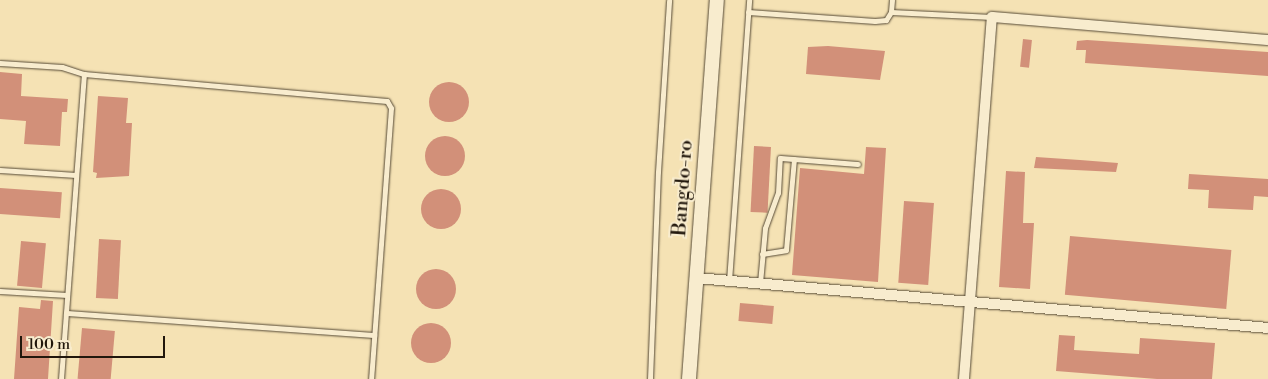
<!DOCTYPE html>
<html>
<head>
<meta charset="utf-8">
<style>
	body { margin:0 }
	#map { position:relative; width:1268px; height:379px; overflow:hidden; background:#f5e2b4; font-family:"Libre Bodoni",serif }
	div>[style] { position:absolute }
	[style*='--x'] { left:calc(var(--x)*1px); top:calc(var(--y)*1px); width:calc(var(--w)*1px); rotate:calc(var(--a)*1deg) }
	.building>* { inset:0; background:#d29079; transform-origin:0 0 }
	.round { border-radius:50% }
	.roads { filter:drop-shadow(0 0 1px #564a36) drop-shadow(0 0 1px #564a36) }
	.service>* { height:5px; margin:-2.5px; padding:0 2.5px; transform-origin:2.5px; border-radius:2.5px; background:#f8ecce }
	.minor>* { height:10px; margin:-5px; padding:0 5px; transform-origin:5px; border-radius:5px; background:#f8ecce }
	.tertiary>* { height:14px; margin:-7px; padding:0 7px; transform-origin:7px; border-radius:7px; background:#f8ecce }
	span { translate:-50% -50%; white-space:nowrap; text-align:center; line-height:1.15; -webkit-text-stroke:4px #f8ecce; paint-order:stroke }
	.street-label { font-size:20px; color:#21170c }
	.scale { position:absolute; left:20px; top:336px; width:145px; height:22px; box-sizing:border-box; border:2px solid #21170c; border-top:0; padding-left:6px; font-size:15px; line-height:18px; white-space:nowrap; color:#21170c; -webkit-text-stroke:4px #f8ecce; paint-order:stroke }
</style>
</head>
<body>
<div id="map">
	<div class="building">
		<div style="left:1023px;top:39px;width:9px;height:28px;rotate:6deg"></div>
		<div style="clip-path:polygon(1087px 40px,1268px 52px,1268px 76px,1085px 63px,1086px 50px,1076px 50px,1077px 41px)"></div>
		<div style="clip-path:polygon(828px 46px,885px 51px,880px 80px,806px 74px,808px 47px)"></div>
		<div style="clip-path:polygon(0 72px,22px 74px,21px 96px,68px 99px,67px 112px,62px 112px,60px 146px,24px 144px,26px 121px,0 119px)"></div>
		<div class="round" style="left:429px;top:82px;width:40px;height:40px"></div>
		<div style="clip-path:polygon(98px 96px,128px 98px,126px 123px,132px 123px,129px 176px,96px 178px,97px 173px,93px 172px)"></div>
		<div class="round" style="left:425px;top:136px;width:40px;height:40px"></div>
		<div style="left:754px;top:146px;width:17px;height:66px;rotate:3deg"></div>
		<div style="clip-path:polygon(866px 147px,886px 148px,878px 282px,792px 275px,800px 168px,864px 174px)"></div>
		<div style="clip-path:polygon(1036px 157px,1080px 160px,1118px 163px,1116px 172px,1034px 168px)"></div>
		<div style="clip-path:polygon(1006px 171px,1025px 172px,1023px 223px,1034px 223px,1030px 289px,999px 287px)"></div>
		<div style="clip-path:polygon(1189px 174px,1268px 179px,1268px 197px,1254px 196px,1253px 210px,1208px 208px,1209px 190px,1188px 189px)"></div>
		<div style="left:0;top:188px;width:62px;height:26px;rotate:4deg"></div>
		<div class="round" style="left:421px;top:189px;width:40px;height:40px"></div>
		<div style="left:904px;top:201px;width:30px;height:82px;rotate:4deg"></div>
		<div style="left:1070px;top:236px;width:162px;height:59px;rotate:5deg"></div>
		<div style="left:99px;top:239px;width:22px;height:59px;rotate:3deg"></div>
		<div style="left:21px;top:241px;width:25px;height:45px;rotate:5deg"></div>
		<div class="round" style="left:416px;top:269px;width:40px;height:40px"></div>
		<div style="clip-path:polygon(41px 300px,53px 301px,48px 379px,14px 379px,19px 307px,40px 309px)"></div>
		<div style="left:740px;top:303px;width:34px;height:18px;rotate:5deg"></div>
		<div class="round" style="left:411px;top:323px;width:40px;height:40px"></div>
		<div style="left:82px;top:328px;width:33px;height:51px;rotate:5deg"></div>
		<div style="clip-path:polygon(1059px 335px,1075px 336px,1074px 350px,1139px 354px,1140px 338px,1215px 343px,1212px 379px,1157px 379px,1056px 371px)"></div>
	</div>
	<div class="roads">
		<div class="service">
			<div style="--x:892;--y:0;--w:12;--a:95"></div>
			<div style="--x:891;--y:12;--w:101;--a:2.8"></div>
			<div style="--x:748;--y:12;--w:127;--a:4.1"></div>
			<div style="--x:875;--y:21;--w:11;--a:-5"></div>
			<div style="--x:886;--y:20;--w:9;--a:-58"></div>
			<div style="--x:0;--y:63;--w:62;--a:3.7"></div>
			<div style="--x:62;--y:67;--w:23;--a:18"></div>
			<div style="--x:84;--y:74;--w:304;--a:5.1"></div>
			<div style="--x:387;--y:101;--w:8;--a:60"></div>
			<div style="--x:391;--y:108;--w:272;--a:94.2"></div>
			<div style="--x:0;--y:170;--w:76;--a:3.8"></div>
			<div style="--x:762;--y:254;--w:24;--a:-9"></div>
			<div style="--x:786;--y:250;--w:91;--a:-85"></div>
			<div style="--x:729;--y:281;--w:282;--a:-85.9"></div>
			<div style="--x:760;--y:283;--w:55;--a:-84.8"></div>
			<div style="--x:765;--y:228;--w:37;--a:-70"></div>
			<div style="--x:778;--y:193;--w:35;--a:-87"></div>
			<div style="--x:780;--y:158;--w:78;--a:4.4"></div>
			<div style="--x:0;--y:291;--w:67;--a:3.4"></div>
			<div style="--x:66;--y:313;--w:309;--a:4.1"></div>
			<div style="--x:61;--y:379;--w:306;--a:-85.7"></div>
			<div style="--x:650;--y:379;--w:207;--a:-87.8"></div>
			<div style="--x:658;--y:172;--w:172;--a:-86.3"></div>
		</div>
		<div class="minor">
			<div style="--x:697;--y:278;--w:573;--a:5"></div>
			<div style="--x:964;--y:379;--w:363;--a:-85.6"></div>
			<div style="--x:992;--y:17;--w:277;--a:4.8"></div>
		</div>
		<div class="tertiary">
			<div style="--x:689;--y:379;--w:380;--a:-85.8"></div>
		</div>
	</div>
	<div class="street-label">
		<span style="left:683px;top:188px;rotate:-86deg">Bangdo-ro</span>
	</div>
	<div class="scale">100 m</div>
</div>
</body>
</html>
